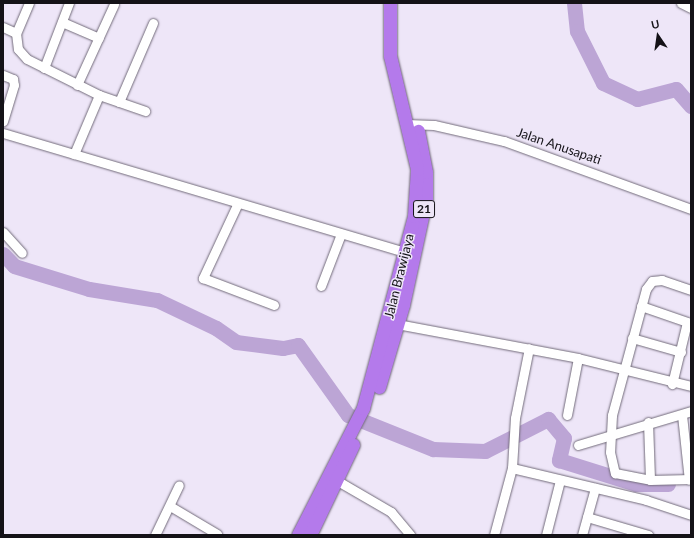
<!DOCTYPE html>
<html>
<head>
<meta charset="utf-8">
<style>
	body { margin:0 }
	#map { position:relative; width:694px; height:538px; overflow:hidden; background:#eee6f8; font-family:Lato,sans-serif }
	div>[style] { position:absolute }
	[style*='--x'] { left:calc(var(--x)*1px); top:calc(var(--y)*1px); width:calc(var(--w)*1px); rotate:calc(var(--a)*1deg) }
	.river>* { height:15px; margin:-7.5px; padding:0 7.5px; transform-origin:7.5px; border-radius:7.5px; background:#bca5d5 }
	.roads { filter:drop-shadow(0 0 1px #726b7a) drop-shadow(0 0 1px #726b7a) }
	.minor>* { height:9px; margin:-4.5px; padding:0 4.5px; transform-origin:4.5px; border-radius:4.5px; background:#fff }
	.highway>* { height:13px; margin:-6.5px; padding:0 6.5px; transform-origin:6.5px; border-radius:6.5px; background:#b47aeb }
	span { translate:-50% -50%; white-space:nowrap; text-align:center; line-height:1.15; -webkit-text-stroke:3px #eee6f8; paint-order:stroke }
	.shield-label span { padding:1px 3px; background:#eee6f8; border:1px solid; border-radius:3px; -webkit-text-stroke-width:0 }
	.shield-label { font-size:12px; color:#141217; font-weight:700 }
	.street-label { font-size:13px; color:#141217 }
	.frame { position:absolute; inset:0; border:4px solid #141217; pointer-events:none }
	.north { position:absolute; left:638px; top:16px; width:40px; height:40px; -webkit-text-stroke:3px #eee6f8; paint-order:stroke; rotate:347deg; font-size:11px; font-weight:700; line-height:16px; text-align:center; color:#141217 }
	.north::after { content:''; display:block; margin:auto; width:14px; height:18px; background:#141217; clip-path:polygon(50% 0,100% 100%,50% 72%,0 100%) }
</style>
</head>
<body>
<div id="map">
	<div class="river">
		<div style="--x:574;--y:3;--w:28;--a:84"></div>
		<div style="--x:577;--y:31;--w:58;--a:63.4"></div>
		<div style="--x:603;--y:83;--w:38;--a:25"></div>
		<div style="--x:637;--y:99;--w:40;--a:-14.4"></div>
		<div style="--x:676;--y:89;--w:23;--a:49"></div>
		<div style="--x:3;--y:254;--w:16;--a:47"></div>
		<div style="--x:14;--y:266;--w:78;--a:17"></div>
		<div style="--x:89;--y:289;--w:69;--a:9.2"></div>
		<div style="--x:157;--y:300;--w:65;--a:25.4"></div>
		<div style="--x:216;--y:328;--w:24;--a:35"></div>
		<div style="--x:236;--y:342;--w:47;--a:7.3"></div>
		<div style="--x:283;--y:348;--w:15;--a:-11"></div>
		<div style="--x:298;--y:345;--w:86;--a:54.5"></div>
		<div style="--x:348;--y:415;--w:92;--a:21.8"></div>
		<div style="--x:433;--y:449;--w:52;--a:2.2"></div>
		<div style="--x:485;--y:451;--w:71;--a:-26.9"></div>
		<div style="--x:548;--y:419;--w:25;--a:50"></div>
		<div style="--x:564;--y:438;--w:23;--a:103"></div>
		<div style="--x:559;--y:460;--w:81;--a:17.3"></div>
		<div style="--x:636;--y:484;--w:32;--a:0"></div>
	</div>
	<div class="roads">
		<div class="minor">
			<div style="--x:29;--y:3;--w:33;--a:113"></div>
			<div style="--x:16;--y:33;--w:16;--a:83"></div>
			<div style="--x:18;--y:49;--w:13;--a:48"></div>
			<div style="--x:27;--y:59;--w:80;--a:26.6"></div>
			<div style="--x:99;--y:95;--w:49;--a:19.2"></div>
			<div style="--x:681;--y:3;--w:11;--a:27"></div>
			<div style="--x:62;--y:22;--w:40;--a:23.4"></div>
			<div style="--x:3;--y:27;--w:14;--a:25"></div>
			<div style="--x:44;--y:68;--w:70;--a:-69"></div>
			<div style="--x:3;--y:75;--w:11;--a:22"></div>
			<div style="--x:13;--y:79;--w:6;--a:81"></div>
			<div style="--x:14;--y:85;--w:38;--a:107"></div>
			<div style="--x:77;--y:85;--w:89;--a:-65.4"></div>
			<div style="--x:119;--y:102;--w:86;--a:-66.7"></div>
			<div style="--x:406;--y:124;--w:28;--a:2"></div>
			<div style="--x:434;--y:125;--w:72;--a:12.9"></div>
			<div style="--x:504;--y:141;--w:199;--a:20"></div>
			<div style="--x:3;--y:133;--w:423;--a:16.5"></div>
			<div style="--x:74;--y:154;--w:64;--a:-67"></div>
			<div style="--x:237;--y:205;--w:81;--a:115"></div>
			<div style="--x:203;--y:278;--w:76;--a:20.8"></div>
			<div style="--x:3;--y:232;--w:28;--a:48"></div>
			<div style="--x:321;--y:286;--w:56;--a:-69"></div>
			<div style="--x:691;--y:290;--w:31;--a:-161"></div>
			<div style="--x:662;--y:280;--w:10;--a:174"></div>
			<div style="--x:652;--y:281;--w:10;--a:127"></div>
			<div style="--x:646;--y:289;--w:131;--a:105.1"></div>
			<div style="--x:612;--y:415;--w:37;--a:93"></div>
			<div style="--x:610;--y:452;--w:22;--a:77"></div>
			<div style="--x:615;--y:473;--w:36;--a:11"></div>
			<div style="--x:650;--y:480;--w:41;--a:-1.4"></div>
			<div style="--x:641;--y:306;--w:49;--a:19.2"></div>
			<div style="--x:687;--y:322;--w:64;--a:103.6"></div>
			<div style="--x:397;--y:324;--w:184;--a:10.6"></div>
			<div style="--x:578;--y:358;--w:116;--a:13.9"></div>
			<div style="--x:632;--y:338;--w:51;--a:15.9"></div>
			<div style="--x:567;--y:415;--w:58;--a:-79.1"></div>
			<div style="--x:682;--y:415;--w:65;--a:83.9"></div>
			<div style="--x:648;--y:422;--w:58;--a:88"></div>
			<div style="--x:578;--y:445;--w:118;--a:-16.7"></div>
			<div style="--x:512;--y:468;--w:138;--a:13.4"></div>
			<div style="--x:646;--y:500;--w:47;--a:18.4"></div>
			<div style="--x:336;--y:480;--w:64;--a:30.2"></div>
			<div style="--x:391;--y:512;--w:30;--a:50"></div>
			<div style="--x:170;--y:506;--w:55;--a:30.8"></div>
			<div style="--x:587;--y:517;--w:64;--a:16.4"></div>
			<div style="--x:155;--y:535;--w:55;--a:-64.4"></div>
			<div style="--x:494;--y:535;--w:69;--a:-75"></div>
			<div style="--x:512;--y:468;--w:50;--a:-86.6"></div>
			<div style="--x:515;--y:418;--w:71;--a:-78.7"></div>
			<div style="--x:546;--y:535;--w:57;--a:-75.7"></div>
			<div style="--x:582;--y:535;--w:49;--a:-74.5"></div>
		</div>
		<div class="highway">
			<div style="--x:379;--y:387;--w:85;--a:-73.7"></div>
			<div style="--x:403;--y:305;--w:108;--a:-77.8"></div>
			<div style="--x:426;--y:199;--w:27;--a:-90"></div>
			<div style="--x:426;--y:172;--w:42;--a:-101"></div>
			<div style="--x:298;--y:535;--w:143;--a:-62.9"></div>
			<div style="--x:363;--y:408;--w:199;--a:-75.1"></div>
			<div style="--x:414;--y:216;--w:47;--a:-86.3"></div>
			<div style="--x:417;--y:169;--w:116;--a:-103.4"></div>
			<div style="--x:390;--y:56;--w:53;--a:-90"></div>
			<div style="--x:310;--y:535;--w:100;--a:-64.5"></div>
		</div>
	</div>
	<div class="shield-label">
		<span style="left:424px;top:209px">21</span>
	</div>
	<div class="street-label">
		<span style="left:559px;top:146px;rotate:19deg">Jalan Anusapati</span>
		<span style="left:399px;top:276px;rotate:-76deg">Jalan Brawijaya</span>
	</div>
	<div class="frame"></div>
	<div class="north">U</div>
</div>
</body>
</html>
